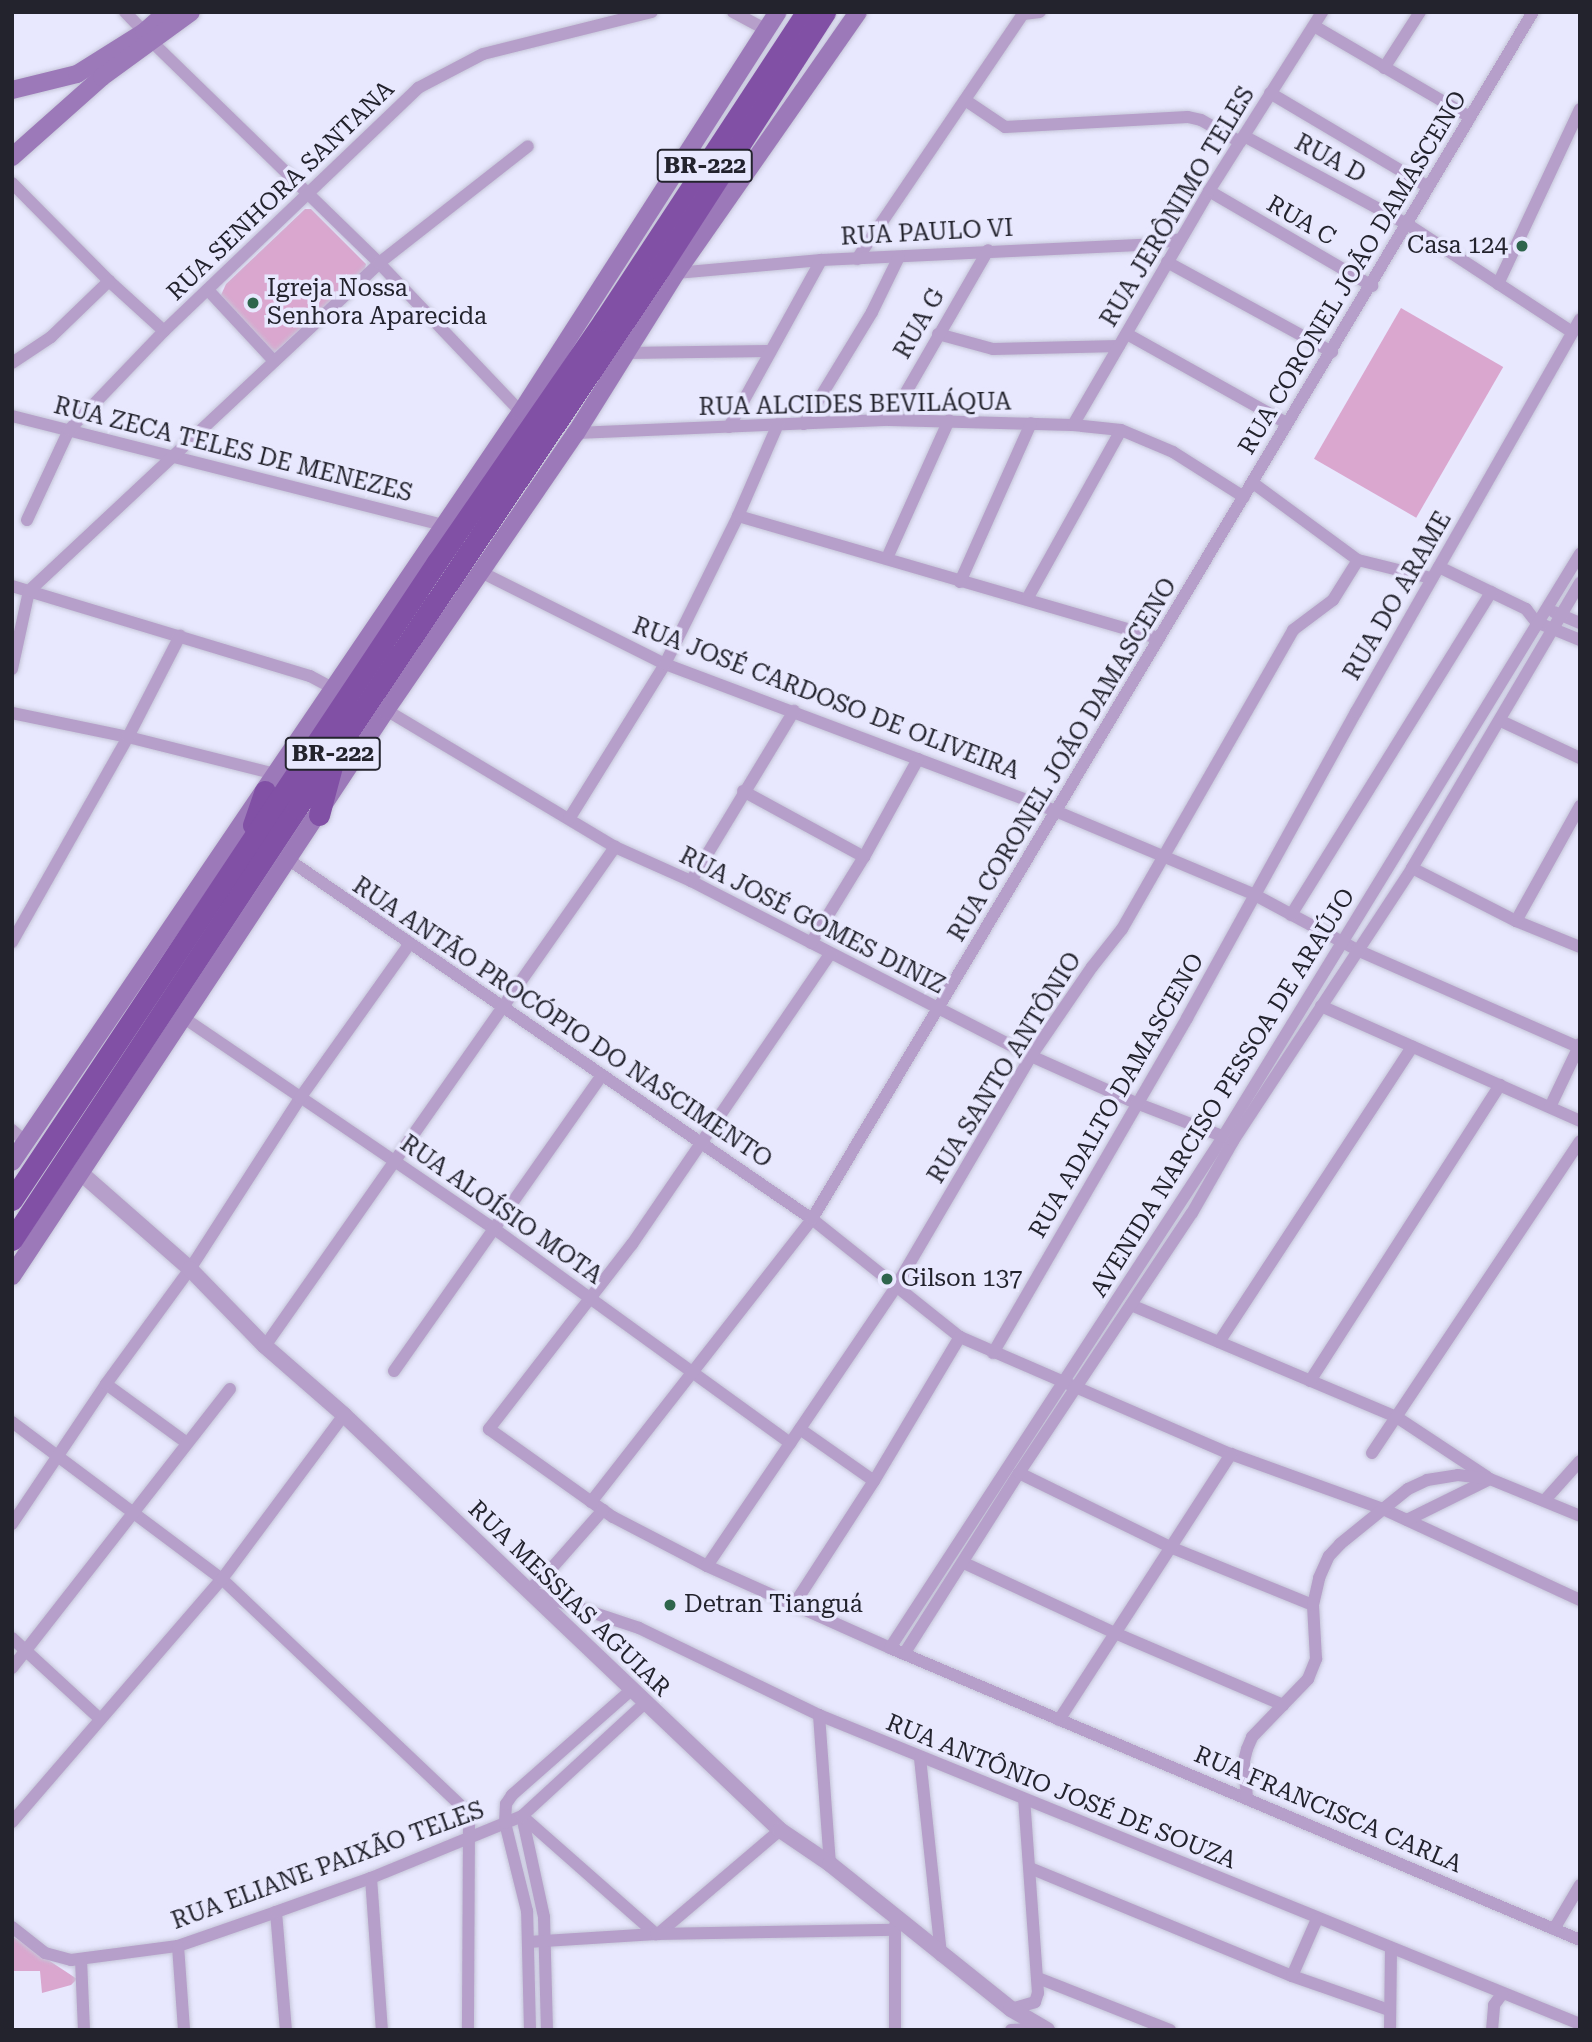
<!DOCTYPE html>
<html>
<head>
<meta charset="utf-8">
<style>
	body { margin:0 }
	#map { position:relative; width:1592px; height:2042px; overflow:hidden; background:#e8e8fe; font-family:"Roboto Serif",serif }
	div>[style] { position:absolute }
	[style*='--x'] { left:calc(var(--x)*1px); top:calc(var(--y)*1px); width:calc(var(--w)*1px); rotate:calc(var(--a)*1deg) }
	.green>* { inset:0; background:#daa7cf; transform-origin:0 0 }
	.roads { filter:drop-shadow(0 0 2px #c5c5d8) drop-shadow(0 0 2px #c5c5d8) }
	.minor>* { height:12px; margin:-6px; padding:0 6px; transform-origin:6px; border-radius:6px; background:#b69fca }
	.tertiary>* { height:16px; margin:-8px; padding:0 8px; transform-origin:8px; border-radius:8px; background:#b69fca }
	.secondary>* { height:18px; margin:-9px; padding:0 9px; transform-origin:9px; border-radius:9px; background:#9c79b9 }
	.trunk>* { height:21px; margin:-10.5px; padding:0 10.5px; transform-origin:10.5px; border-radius:10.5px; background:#8150a5 }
	.dots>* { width:19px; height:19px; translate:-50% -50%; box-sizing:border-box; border:4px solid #e8e8fe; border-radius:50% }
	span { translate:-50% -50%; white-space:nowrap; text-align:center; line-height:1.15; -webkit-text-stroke:7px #e8e8fe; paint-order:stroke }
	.shield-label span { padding:2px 5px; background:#e8e8fe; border:2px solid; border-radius:5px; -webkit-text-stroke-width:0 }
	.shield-label { font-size:23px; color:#23232d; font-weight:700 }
	.street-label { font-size:24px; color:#23232d }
	.poi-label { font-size:24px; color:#23232d }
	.right { translate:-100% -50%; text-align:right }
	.left { translate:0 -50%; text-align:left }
	.frame { position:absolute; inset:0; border:14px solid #23232d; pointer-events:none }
</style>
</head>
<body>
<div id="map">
	<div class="green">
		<div style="clip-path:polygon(305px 209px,311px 209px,366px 264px,365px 269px,273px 354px,221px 295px,226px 284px)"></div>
		<div style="left:1401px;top:308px;width:118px;height:174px;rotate:30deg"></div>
		<div style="clip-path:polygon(12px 1936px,77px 1979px,71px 1985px,42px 1993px,40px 1971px,12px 1971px)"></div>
	</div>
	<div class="roads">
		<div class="minor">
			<div style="--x:125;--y:12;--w:28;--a:46"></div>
			<div style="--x:733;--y:12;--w:38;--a:28"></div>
			<div style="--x:1023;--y:14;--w:17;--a:-7"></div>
			<div style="--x:1314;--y:26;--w:181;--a:30.3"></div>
			<div style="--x:151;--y:41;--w:318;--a:44.2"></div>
			<div style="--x:379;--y:263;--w:206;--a:46.4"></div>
			<div style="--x:1384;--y:68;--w:67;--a:-57.3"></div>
			<div style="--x:1270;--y:93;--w:184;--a:30.7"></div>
			<div style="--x:965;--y:100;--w:48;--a:34"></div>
			<div style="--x:1005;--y:127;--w:183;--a:-3.1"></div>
			<div style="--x:1188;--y:117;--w:13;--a:13"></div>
			<div style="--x:1201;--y:120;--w:45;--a:29.4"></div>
			<div style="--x:1244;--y:136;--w:185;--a:28.4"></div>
			<div style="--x:1407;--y:224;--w:197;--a:33.2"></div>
			<div style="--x:12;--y:183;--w:138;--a:45.3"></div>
			<div style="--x:109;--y:281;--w:74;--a:42.3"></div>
			<div style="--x:1209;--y:191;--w:189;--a:30.2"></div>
			<div style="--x:857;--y:259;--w:298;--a:-55.9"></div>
			<div style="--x:1167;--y:262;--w:188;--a:28.6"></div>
			<div style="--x:676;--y:273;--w:146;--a:-5.1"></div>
			<div style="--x:821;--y:260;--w:323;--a:-2.7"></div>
			<div style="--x:1144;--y:245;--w:37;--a:-9"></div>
			<div style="--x:1498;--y:284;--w:193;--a:-64.9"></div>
			<div style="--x:208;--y:290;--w:96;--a:47.1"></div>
			<div style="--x:938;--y:334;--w:57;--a:15.3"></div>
			<div style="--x:993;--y:349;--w:126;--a:-1.4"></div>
			<div style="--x:1127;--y:334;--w:182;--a:29.2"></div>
			<div style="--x:626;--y:353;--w:142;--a:-0.8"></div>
			<div style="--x:12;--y:363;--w:47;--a:-33.7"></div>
			<div style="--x:51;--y:337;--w:81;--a:-44"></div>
			<div style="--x:12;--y:416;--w:445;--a:14.2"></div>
			<div style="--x:890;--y:420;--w:196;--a:-60"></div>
			<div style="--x:804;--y:424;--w:131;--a:-58.7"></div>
			<div style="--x:872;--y:312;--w:61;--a:-63.9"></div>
			<div style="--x:1073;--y:425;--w:271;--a:-59.8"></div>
			<div style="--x:1209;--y:191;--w:212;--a:-57.7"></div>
			<div style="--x:729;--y:427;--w:191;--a:-61.1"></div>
			<div style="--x:576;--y:433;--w:314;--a:-2.4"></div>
			<div style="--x:890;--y:420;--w:183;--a:1.6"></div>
			<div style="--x:1073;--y:425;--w:48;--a:5.9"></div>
			<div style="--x:1121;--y:430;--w:56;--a:22.9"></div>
			<div style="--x:1173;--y:452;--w:84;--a:32.4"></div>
			<div style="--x:1253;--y:483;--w:130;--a:36.3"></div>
			<div style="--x:1358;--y:560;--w:75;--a:13.9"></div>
			<div style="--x:738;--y:516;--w:438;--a:16.2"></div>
			<div style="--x:27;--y:520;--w:99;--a:-65"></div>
			<div style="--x:69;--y:430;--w:137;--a:-46.2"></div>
			<div style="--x:164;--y:331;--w:352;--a:-43.7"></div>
			<div style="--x:418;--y:88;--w:73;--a:-27.6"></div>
			<div style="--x:483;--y:54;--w:174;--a:-14"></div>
			<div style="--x:887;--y:558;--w:151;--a:-65.8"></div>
			<div style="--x:1439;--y:567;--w:97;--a:25.8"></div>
			<div style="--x:1526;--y:609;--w:16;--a:52"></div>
			<div style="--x:1536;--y:622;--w:48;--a:22.2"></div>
			<div style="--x:481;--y:572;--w:206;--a:26.6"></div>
			<div style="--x:665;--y:664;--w:420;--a:20.6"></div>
			<div style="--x:1058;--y:812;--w:214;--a:22.8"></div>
			<div style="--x:1255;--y:895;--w:116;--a:28.3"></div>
			<div style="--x:1357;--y:950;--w:244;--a:23.7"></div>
			<div style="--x:960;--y:582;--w:174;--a:-65.9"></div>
			<div style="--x:12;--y:586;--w:311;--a:16.8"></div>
			<div style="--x:310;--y:676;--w:26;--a:28"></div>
			<div style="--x:1027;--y:599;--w:193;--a:-60.9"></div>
			<div style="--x:1554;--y:612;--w:28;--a:23"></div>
			<div style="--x:12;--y:669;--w:80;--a:-77.7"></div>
			<div style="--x:29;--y:591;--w:480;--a:-43.1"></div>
			<div style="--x:379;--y:263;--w:189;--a:-38.1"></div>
			<div style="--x:386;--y:710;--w:267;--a:30.9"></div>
			<div style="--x:615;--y:847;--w:83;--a:24.1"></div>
			<div style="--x:691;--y:881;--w:382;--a:27.2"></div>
			<div style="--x:1031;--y:1056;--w:115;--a:24.1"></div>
			<div style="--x:1136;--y:1103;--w:101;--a:21"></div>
			<div style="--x:12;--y:713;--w:118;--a:11.7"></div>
			<div style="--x:128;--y:737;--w:152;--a:14.1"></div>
			<div style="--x:1501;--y:721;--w:87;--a:25.1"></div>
			<div style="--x:743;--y:791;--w:138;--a:28.6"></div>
			<div style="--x:569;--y:819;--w:182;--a:-58.2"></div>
			<div style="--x:665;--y:664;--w:165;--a:-63.7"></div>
			<div style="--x:738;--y:516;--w:100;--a:-66.5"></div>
			<div style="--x:289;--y:860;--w:634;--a:34.47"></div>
			<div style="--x:812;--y:1219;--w:189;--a:38.6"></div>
			<div style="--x:960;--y:1337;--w:295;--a:23.4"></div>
			<div style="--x:1231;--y:1454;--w:162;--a:19.9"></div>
			<div style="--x:1383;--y:1509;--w:217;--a:24.8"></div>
			<div style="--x:1412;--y:868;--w:117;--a:27"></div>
			<div style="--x:1516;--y:921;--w:69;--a:22.1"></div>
			<div style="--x:691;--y:881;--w:199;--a:-58.8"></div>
			<div style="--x:1291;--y:915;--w:380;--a:-58.2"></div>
			<div style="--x:1516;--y:921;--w:132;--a:-60.9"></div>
			<div style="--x:12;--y:942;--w:236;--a:-60.5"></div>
			<div style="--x:128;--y:737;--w:114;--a:-62.8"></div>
			<div style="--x:811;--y:943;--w:101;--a:-58.4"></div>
			<div style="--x:864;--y:857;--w:112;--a:-61.1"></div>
			<div style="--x:830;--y:954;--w:351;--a:124.3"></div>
			<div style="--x:632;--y:1244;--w:234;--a:127.7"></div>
			<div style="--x:489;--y:1429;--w:152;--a:35.4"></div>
			<div style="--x:613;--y:1517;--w:106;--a:27.5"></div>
			<div style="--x:707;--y:1566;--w:201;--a:24.1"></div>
			<div style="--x:890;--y:1648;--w:749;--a:22.94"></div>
			<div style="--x:1321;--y:1006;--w:283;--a:23.9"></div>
			<div style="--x:184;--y:1018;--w:374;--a:34.2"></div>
			<div style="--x:493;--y:1228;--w:367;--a:35.9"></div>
			<div style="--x:1550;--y:1107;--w:70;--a:-64.5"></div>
			<div style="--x:12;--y:1130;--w:18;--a:41"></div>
			<div style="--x:1131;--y:1305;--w:290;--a:22.9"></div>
			<div style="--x:1398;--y:1418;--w:107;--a:33.5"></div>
			<div style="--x:1219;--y:1342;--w:353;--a:-56.8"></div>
			<div style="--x:265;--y:1346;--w:610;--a:-54.95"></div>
			<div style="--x:993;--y:1353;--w:387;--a:-59.9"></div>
			<div style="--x:1187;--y:1018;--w:350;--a:-61.1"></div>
			<div style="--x:1356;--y:712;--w:452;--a:-60.3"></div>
			<div style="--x:394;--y:1371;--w:360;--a:-54.9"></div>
			<div style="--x:1310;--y:1381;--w:352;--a:-57.3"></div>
			<div style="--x:106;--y:1384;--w:100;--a:36.1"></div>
			<div style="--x:12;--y:1422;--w:262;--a:36.8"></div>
			<div style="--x:222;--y:1579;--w:335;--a:43.5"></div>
			<div style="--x:465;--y:1810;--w:16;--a:75"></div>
			<div style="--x:469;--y:1825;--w:205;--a:90.3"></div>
			<div style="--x:800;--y:1429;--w:90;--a:35.1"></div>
			<div style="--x:1372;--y:1453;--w:375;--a:-56.3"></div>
			<div style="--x:1019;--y:1473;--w:168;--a:26.1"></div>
			<div style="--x:1170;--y:1547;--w:154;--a:22.1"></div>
			<div style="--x:1545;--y:1500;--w:52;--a:-48.1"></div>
			<div style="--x:591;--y:1502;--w:359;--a:-52"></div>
			<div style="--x:812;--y:1219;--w:1406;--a:-59.15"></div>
			<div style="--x:1407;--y:1520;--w:90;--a:-26.3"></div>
			<div style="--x:12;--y:1524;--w:169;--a:-56.1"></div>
			<div style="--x:106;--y:1384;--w:142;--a:-53.9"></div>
			<div style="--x:190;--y:1269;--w:203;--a:-57.2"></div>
			<div style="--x:300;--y:1098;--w:190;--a:-54.6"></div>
			<div style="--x:964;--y:1563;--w:166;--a:24.9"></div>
			<div style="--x:1115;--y:1633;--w:183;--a:23.2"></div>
			<div style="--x:707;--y:1566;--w:336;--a:-55.9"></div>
			<div style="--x:895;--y:1288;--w:269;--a:-59.6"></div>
			<div style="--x:1031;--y:1056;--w:108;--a:-55.6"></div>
			<div style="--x:1092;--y:967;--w:48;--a:-51.7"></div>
			<div style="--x:1122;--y:929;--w:344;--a:-60.2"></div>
			<div style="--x:1293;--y:630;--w:50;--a:-36.9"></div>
			<div style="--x:1333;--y:600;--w:47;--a:-58"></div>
			<div style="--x:528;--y:1590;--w:19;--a:-39"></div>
			<div style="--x:543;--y:1578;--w:91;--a:-48.6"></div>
			<div style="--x:531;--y:1592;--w:114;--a:18.4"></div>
			<div style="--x:639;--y:1628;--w:200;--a:25.8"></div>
			<div style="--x:819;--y:1715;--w:821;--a:22.1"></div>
			<div style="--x:793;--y:1606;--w:149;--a:-57.1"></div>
			<div style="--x:874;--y:1481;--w:168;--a:-59.2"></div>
			<div style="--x:12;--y:1638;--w:118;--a:42.6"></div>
			<div style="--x:890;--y:1648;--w:610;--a:-56.91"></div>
			<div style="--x:1223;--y:1137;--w:684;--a:-58.52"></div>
			<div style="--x:904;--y:1654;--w:214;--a:-57.6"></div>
			<div style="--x:1019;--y:1473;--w:312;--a:-56.4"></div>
			<div style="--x:1192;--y:1213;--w:83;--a:-60.3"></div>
			<div style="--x:1233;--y:1141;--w:326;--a:-56.7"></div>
			<div style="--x:1412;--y:868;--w:331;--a:-59.5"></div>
			<div style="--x:12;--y:1668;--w:354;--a:-52"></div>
			<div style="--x:819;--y:1715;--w:149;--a:85.8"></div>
			<div style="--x:1059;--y:1720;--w:317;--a:-57.1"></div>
			<div style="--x:920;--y:1758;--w:199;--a:83.9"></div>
			<div style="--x:1247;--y:1798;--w:37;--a:-95"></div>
			<div style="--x:1244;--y:1761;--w:12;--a:-76"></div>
			<div style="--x:1247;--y:1749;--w:13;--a:-67"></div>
			<div style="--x:1252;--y:1737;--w:81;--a:-46"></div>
			<div style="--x:1308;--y:1679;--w:22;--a:-68"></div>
			<div style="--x:1316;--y:1659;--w:54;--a:-93.2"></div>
			<div style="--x:1313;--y:1605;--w:28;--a:-77"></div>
			<div style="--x:1319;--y:1578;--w:24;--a:-66"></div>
			<div style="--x:1329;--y:1556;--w:16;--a:-47"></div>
			<div style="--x:1340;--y:1544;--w:87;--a:-39"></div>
			<div style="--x:1408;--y:1489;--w:21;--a:-25"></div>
			<div style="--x:1427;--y:1480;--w:31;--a:-9"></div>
			<div style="--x:1458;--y:1475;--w:32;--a:7"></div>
			<div style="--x:1490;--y:1479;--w:97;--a:22.3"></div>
			<div style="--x:522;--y:1816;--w:103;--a:77.7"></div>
			<div style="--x:544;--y:1917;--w:113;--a:88.5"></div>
			<div style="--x:522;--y:1816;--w:179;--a:41.4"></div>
			<div style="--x:12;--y:1822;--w:321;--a:-49.2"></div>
			<div style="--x:222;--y:1579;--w:204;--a:-53.4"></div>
			<div style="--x:1030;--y:1868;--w:283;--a:22.4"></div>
			<div style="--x:1292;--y:1976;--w:103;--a:19.3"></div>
			<div style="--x:371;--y:1878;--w:152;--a:85.9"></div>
			<div style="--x:276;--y:1912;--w:118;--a:85.2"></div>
			<div style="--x:12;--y:1927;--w:42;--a:38.2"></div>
			<div style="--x:45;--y:1953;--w:27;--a:15"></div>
			<div style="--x:71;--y:1960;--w:108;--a:-7.5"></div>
			<div style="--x:178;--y:1946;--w:104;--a:-19.1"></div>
			<div style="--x:276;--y:1912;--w:101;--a:-19.7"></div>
			<div style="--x:371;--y:1878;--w:163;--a:-22.3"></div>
			<div style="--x:522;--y:1816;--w:166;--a:-42.6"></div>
			<div style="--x:1554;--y:1929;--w:51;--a:-59.4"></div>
			<div style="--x:658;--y:1934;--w:160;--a:-40.4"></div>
			<div style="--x:528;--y:1942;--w:128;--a:-3.6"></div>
			<div style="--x:656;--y:1934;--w:238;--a:-1"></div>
			<div style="--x:178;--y:1946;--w:84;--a:85.9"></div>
			<div style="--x:81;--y:1959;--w:71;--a:87.6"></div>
			<div style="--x:1292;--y:1976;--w:62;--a:-66.3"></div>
			<div style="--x:1038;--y:1978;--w:142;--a:21.5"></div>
			<div style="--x:1011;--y:2009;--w:25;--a:-16"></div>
			<div style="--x:1035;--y:2002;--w:9;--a:-72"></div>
			<div style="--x:1038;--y:1993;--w:194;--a:-94.1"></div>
			<div style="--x:530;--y:2030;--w:119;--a:-91.4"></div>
			<div style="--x:527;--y:1911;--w:91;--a:-104"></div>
			<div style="--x:505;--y:1823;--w:19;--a:-87"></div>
			<div style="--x:506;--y:1804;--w:11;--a:-56"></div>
			<div style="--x:512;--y:1795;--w:157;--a:-41.4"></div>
			<div style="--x:895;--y:2030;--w:105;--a:-90"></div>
			<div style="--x:1011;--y:2030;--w:34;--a:-3"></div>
			<div style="--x:1390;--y:2030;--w:80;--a:-89.3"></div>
			<div style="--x:1492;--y:2030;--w:25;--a:-85"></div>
			<div style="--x:1494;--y:2005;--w:14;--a:-54"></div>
		</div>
		<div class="tertiary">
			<div style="--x:82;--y:1174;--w:144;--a:41.3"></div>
			<div style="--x:190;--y:1269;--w:107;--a:45.8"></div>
			<div style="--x:265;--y:1346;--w:105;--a:41.1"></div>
			<div style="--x:344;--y:1415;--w:602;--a:43.59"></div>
			<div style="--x:780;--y:1830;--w:60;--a:34.2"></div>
			<div style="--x:830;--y:1864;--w:232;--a:38.7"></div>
			<div style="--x:1011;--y:2009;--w:42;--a:30.3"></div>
		</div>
		<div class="secondary">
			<div style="--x:12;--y:90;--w:67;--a:-13.8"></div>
			<div style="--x:77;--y:74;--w:79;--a:-32.1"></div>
			<div style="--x:144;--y:32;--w:30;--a:-41"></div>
			<div style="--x:12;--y:157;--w:120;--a:-41.6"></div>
			<div style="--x:102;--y:77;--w:110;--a:-36.1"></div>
			<div style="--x:12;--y:1162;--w:906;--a:-55.84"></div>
			<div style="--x:521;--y:412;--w:475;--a:-57.3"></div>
			<div style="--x:12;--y:1276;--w:678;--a:-56.54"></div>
			<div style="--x:386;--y:710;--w:336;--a:-55.6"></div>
			<div style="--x:576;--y:433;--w:189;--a:-58"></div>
			<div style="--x:676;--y:273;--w:318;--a:-55.1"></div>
		</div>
		<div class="trunk">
			<div style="--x:319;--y:815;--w:51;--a:-75.1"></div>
			<div style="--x:253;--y:825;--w:36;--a:-71"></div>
			<div style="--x:12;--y:1200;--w:767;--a:-56.33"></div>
			<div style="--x:437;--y:562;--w:294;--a:-55.4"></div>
			<div style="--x:604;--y:320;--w:368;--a:-56.7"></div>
			<div style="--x:12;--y:1240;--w:518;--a:-56.59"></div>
			<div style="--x:297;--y:808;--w:648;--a:-56.06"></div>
			<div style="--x:659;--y:270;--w:307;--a:-57.2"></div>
		</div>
	</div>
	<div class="dots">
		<div style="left:1522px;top:246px;background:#2e654c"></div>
		<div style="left:253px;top:303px;background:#2e654c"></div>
		<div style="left:887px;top:1279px;background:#2e654c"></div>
		<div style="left:670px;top:1605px;background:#2e654c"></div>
	</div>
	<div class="shield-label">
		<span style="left:705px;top:166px">BR-222</span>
		<span style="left:333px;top:754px">BR-222</span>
	</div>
	<div class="street-label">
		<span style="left:1330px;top:159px;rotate:28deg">RUA D</span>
		<span style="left:281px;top:191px;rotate:-44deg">RUA SENHORA SANTANA</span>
		<span style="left:1178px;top:207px;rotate:-59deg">RUA JERÔNIMO TELES</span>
		<span style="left:1301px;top:221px;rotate:30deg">RUA C</span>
		<span style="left:927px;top:233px;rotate:-3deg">RUA PAULO VI</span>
		<span style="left:1353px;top:273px;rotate:-59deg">RUA CORONEL JOÃO DAMASCENO</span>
		<span style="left:920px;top:324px;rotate:-60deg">RUA G</span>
		<span style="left:855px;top:405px;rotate:-1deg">RUA ALCIDES BEVILÁQUA</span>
		<span style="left:233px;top:450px;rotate:14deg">RUA ZECA TELES DE MENEZES</span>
		<span style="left:1398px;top:596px;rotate:-60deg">RUA DO ARAME</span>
		<span style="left:826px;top:699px;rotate:21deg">RUA JOSÉ CARDOSO DE OLIVEIRA</span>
		<span style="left:1063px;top:760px;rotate:-59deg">RUA CORONEL JOÃO DAMASCENO</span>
		<span style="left:812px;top:921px;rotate:27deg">RUA JOSÉ GOMES DINIZ</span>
		<span style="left:562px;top:1023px;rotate:34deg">RUA ANTÃO PROCÓPIO DO NASCIMENTO</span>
		<span style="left:1005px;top:1068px;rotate:-58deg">RUA SANTO ANTÔNIO</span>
		<span style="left:1223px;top:1093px;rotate:-58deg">AVENIDA NARCISO PESSOA DE ARAÚJO</span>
		<span style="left:1117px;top:1096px;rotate:-60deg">RUA ADALTO DAMASCENO</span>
		<span style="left:501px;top:1210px;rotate:35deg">RUA ALOÍSIO MOTA</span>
		<span style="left:569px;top:1599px;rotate:44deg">RUA MESSIAS AGUIAR</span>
		<span style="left:1061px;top:1792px;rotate:22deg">RUA ANTÔNIO JOSÉ DE SOUZA</span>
		<span style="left:1328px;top:1810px;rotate:23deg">RUA FRANCISCA CARLA</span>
		<span style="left:328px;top:1866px;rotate:-20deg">RUA ELIANE PAIXÃO TELES</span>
	</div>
	<div class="poi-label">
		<span class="right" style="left:1508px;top:246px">Casa 124</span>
		<span class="left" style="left:267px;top:303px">Igreja Nossa<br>Senhora Aparecida</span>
		<span class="left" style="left:901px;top:1279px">Gilson 137</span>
		<span class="left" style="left:684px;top:1605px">Detran Tianguá</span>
	</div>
	<div class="frame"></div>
</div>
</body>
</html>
